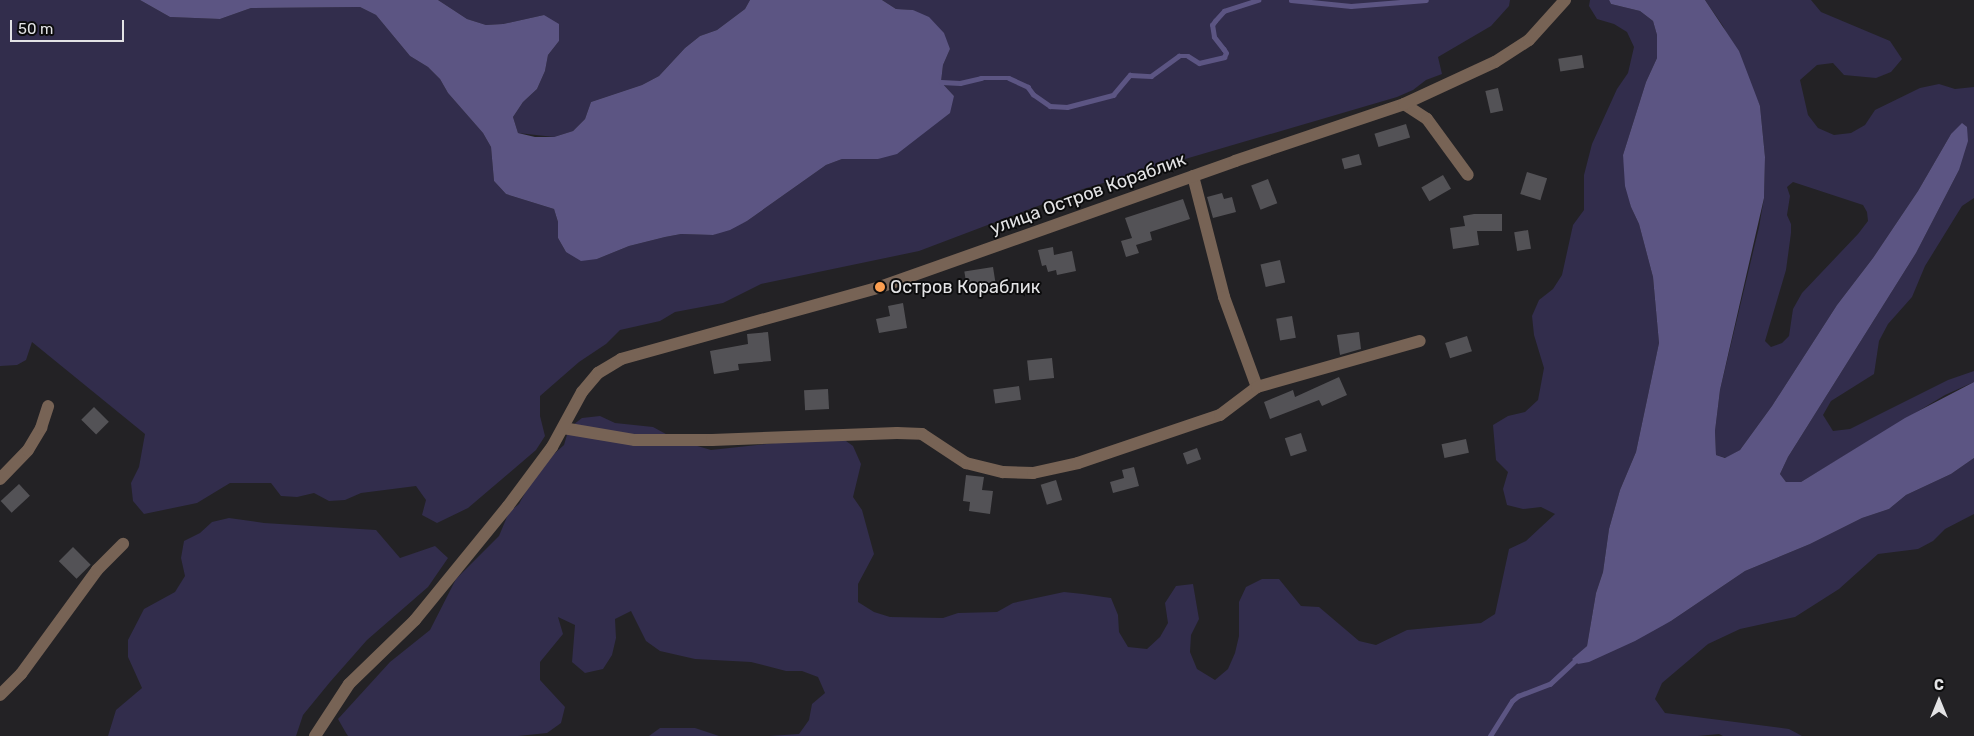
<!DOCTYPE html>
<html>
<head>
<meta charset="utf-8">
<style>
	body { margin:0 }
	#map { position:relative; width:1974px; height:736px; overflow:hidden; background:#232225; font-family:Rubik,sans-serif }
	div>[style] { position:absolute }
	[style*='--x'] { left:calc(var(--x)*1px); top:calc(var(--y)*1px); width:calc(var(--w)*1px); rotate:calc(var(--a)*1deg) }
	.green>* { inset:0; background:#322d4c }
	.water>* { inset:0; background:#5c5583 }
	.stream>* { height:4.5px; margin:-2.25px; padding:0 2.25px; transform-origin:2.25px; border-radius:2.25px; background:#5c5583 }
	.building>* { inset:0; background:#535256; transform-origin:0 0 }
	.minor>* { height:12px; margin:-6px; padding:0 6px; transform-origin:6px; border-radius:6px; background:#776355 }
	.dots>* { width:14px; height:14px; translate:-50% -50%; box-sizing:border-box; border:2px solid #0c0c0d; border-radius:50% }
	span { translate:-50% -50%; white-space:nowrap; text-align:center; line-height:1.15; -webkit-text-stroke:4px #0c0c0d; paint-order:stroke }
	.street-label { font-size:18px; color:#e3e3e5 }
	.poi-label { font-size:18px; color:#e3e3e5 }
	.left { translate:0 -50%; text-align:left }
	.north { position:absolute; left:1914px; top:676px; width:50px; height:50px; -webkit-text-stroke:4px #0c0c0d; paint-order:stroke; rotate:0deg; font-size:14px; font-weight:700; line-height:20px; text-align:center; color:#e3e3e5 }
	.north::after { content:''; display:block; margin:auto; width:18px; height:22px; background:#e3e3e5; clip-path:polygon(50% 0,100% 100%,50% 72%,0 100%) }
	.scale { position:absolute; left:10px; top:20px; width:114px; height:22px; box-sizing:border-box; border:2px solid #e3e3e5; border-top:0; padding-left:6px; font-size:15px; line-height:18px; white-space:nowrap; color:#e3e3e5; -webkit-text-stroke:4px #0c0c0d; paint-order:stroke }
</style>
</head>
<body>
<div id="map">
	<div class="green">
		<div style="clip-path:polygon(0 0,140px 0,170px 17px,220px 19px,251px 8px,360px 7px,376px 15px,410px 56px,428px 67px,440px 79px,448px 93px,483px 133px,491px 147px,494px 181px,506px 194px,554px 209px,558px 222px,558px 238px,566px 252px,597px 259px,629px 246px,665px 237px,681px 234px,713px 235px,747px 221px,826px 165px,842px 159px,878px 159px,954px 96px,941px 82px,943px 65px,950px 49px,913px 10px,896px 9px,882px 0,1510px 0,1509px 6px,1491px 26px,1438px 57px,1442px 74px,1426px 80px,1413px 90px,1397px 97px,1083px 189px,919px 251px,761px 284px,723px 303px,675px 312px,660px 321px,620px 330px,606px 344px,579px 362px,540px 396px,540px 416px,545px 436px,536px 450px,468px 508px,437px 523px,422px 515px,426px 500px,416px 486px,361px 493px,345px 500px,329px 501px,314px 493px,297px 497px,281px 496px,271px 483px,230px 483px,197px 503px,144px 514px,133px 501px,131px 483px,139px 467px,145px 434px,32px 342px,26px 360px,17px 365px,0 366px)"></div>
		<div style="clip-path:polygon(438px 0,750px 0,745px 9px,717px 30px,700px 36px,685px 48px,659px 76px,642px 85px,591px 102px,585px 119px,573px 131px,554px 137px,518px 133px,513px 117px,523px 102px,537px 89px,545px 71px,548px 55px,559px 41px,544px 15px,503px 24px,486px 25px,467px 19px)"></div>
		<div style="clip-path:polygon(1590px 0,1609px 0,1611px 4px,1640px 11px,1653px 21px,1657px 35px,1657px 58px,1646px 82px,1623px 155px,1631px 207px,1639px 224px,1653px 277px,1659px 343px,1636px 452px,1620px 490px,1609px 529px,1603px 572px,1596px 593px,1587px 646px,1573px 659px,1578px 664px,1671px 621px,1745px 571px,1810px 544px,1862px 518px,1889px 509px,1906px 495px,1951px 474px,1974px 458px,1974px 514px,1945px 529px,1933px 541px,1918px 549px,1878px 554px,1839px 589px,1795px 617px,1740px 629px,1708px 644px,1662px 683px,1655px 699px,1665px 713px,1789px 729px,1802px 736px,1723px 736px,1719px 734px,1698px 736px,769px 736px,799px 734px,809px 720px,812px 704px,825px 693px,818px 677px,802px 671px,786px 671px,751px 662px,695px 659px,660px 651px,646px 641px,631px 611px,615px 619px,616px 638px,612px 655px,603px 669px,585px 673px,572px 662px,575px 625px,558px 617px,563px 634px,540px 662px,540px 680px,565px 707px,561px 723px,547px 733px,518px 736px,348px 736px,346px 733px,338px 719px,390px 662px,430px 630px,456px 579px,499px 536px,509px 512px,519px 504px,539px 467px,564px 445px,569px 428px,582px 418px,600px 416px,615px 423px,653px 427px,677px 440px,711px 450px,839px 436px,853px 446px,861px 464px,853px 497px,862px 510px,874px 554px,858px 584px,858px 602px,874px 612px,890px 617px,943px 618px,958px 613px,997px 612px,1013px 603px,1064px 592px,1083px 594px,1111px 598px,1118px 615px,1119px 632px,1128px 647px,1147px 649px,1160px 637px,1168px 623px,1165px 603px,1176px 586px,1193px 584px,1199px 619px,1191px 635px,1190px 652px,1197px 669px,1215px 680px,1228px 669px,1235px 653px,1239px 636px,1239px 602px,1246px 587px,1262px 579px,1279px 579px,1301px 606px,1319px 607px,1359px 641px,1376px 645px,1407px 630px,1481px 623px,1495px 614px,1509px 549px,1526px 541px,1555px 514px,1541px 507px,1523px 509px,1507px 505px,1503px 489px,1508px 472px,1496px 460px,1493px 425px,1508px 416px,1525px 412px,1538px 400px,1544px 368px,1534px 335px,1532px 316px,1539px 300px,1553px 289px,1562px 275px,1573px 225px,1584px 210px,1584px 175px,1592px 144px,1617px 89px,1628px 73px,1634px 47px,1627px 32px,1614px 24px,1597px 19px,1589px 6px)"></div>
		<div style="clip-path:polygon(evenodd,1705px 0,1811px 0,1821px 12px,1890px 41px,1902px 59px,1891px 72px,1876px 78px,1844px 75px,1833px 63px,1817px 65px,1800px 80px,1808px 115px,1818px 128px,1834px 135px,1851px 133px,1865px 125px,1875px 110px,1920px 88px,1939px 84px,1955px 89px,1974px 87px,1974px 198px,1962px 206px,1925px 266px,1912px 297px,1888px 324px,1879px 341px,1874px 374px,1831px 401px,1823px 415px,1833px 431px,1850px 429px,1948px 380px,1974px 371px,1974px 382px,1945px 395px,1801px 482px,1786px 482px,1780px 474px,1788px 457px,1916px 253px,1959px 170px,1951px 134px,1918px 191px,1873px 258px,1837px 305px,1772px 406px,1740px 450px,1726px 458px,1716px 455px,1715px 431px,1720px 390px,1759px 227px,1764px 198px,1765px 157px,1760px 106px,1723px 26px,1705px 0,1793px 182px,1863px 205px,1867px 212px,1868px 221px,1858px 234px,1802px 293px,1793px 309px,1789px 336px,1782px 343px,1771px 347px,1765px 341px,1786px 270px,1791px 233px,1791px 224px,1787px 215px,1790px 196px,1787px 187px,1793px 182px)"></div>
		<div style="clip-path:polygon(229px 518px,264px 523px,376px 530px,400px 558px,435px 546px,448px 558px,428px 587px,367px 640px,330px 682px,303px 715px,296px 736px,108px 736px,116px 710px,142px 688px,128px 657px,128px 640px,144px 609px,175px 592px,185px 576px,181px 558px,184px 541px,200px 533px,212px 522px)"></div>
		<div style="clip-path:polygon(660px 728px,695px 728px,719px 736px,649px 736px)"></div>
	</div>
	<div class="water">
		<div style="clip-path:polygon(140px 0,438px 0,467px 19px,486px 25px,503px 24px,544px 15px,559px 24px,559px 41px,548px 55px,545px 71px,537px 89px,523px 102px,513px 117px,518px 133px,535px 137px,554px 137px,573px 131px,585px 119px,591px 102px,642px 85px,659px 76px,685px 48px,700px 36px,717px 30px,745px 9px,750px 0,882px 0,896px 9px,913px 10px,929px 17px,944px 33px,950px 49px,943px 65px,941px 82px,954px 96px,950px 113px,897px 154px,878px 159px,842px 159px,826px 165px,747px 221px,730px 230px,713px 235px,681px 234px,665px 237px,629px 246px,597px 259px,581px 261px,566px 252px,558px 238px,558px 222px,554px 209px,506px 194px,494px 181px,491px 147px,483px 133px,448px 93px,440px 79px,428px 67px,410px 56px,376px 15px,360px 7px,251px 8px,220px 19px,170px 17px)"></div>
		<div style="clip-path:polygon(1609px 0,1705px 0,1739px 51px,1760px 106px,1765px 157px,1764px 198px,1720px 390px,1715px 431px,1716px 455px,1725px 458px,1740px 450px,1772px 406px,1837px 305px,1873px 258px,1918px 191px,1951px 134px,1962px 123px,1967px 127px,1968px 141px,1959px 170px,1916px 253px,1788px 457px,1780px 474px,1786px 482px,1801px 482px,1905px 418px,1974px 382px,1974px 458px,1951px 474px,1906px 495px,1889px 509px,1862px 518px,1810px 544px,1745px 571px,1671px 621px,1635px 641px,1589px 662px,1578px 664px,1572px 659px,1587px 646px,1596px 593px,1603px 572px,1609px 529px,1620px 490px,1636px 452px,1659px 343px,1653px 277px,1639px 224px,1631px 207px,1625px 186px,1623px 155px,1646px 82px,1657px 58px,1657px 35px,1653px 21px,1640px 11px,1611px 4px)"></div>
	</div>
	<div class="stream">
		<div style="--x:1291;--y:0;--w:60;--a:5.7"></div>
		<div style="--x:1351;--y:6;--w:75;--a:-4.6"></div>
		<div style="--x:941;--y:82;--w:19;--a:3"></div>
		<div style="--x:960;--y:83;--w:22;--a:-13"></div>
		<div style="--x:981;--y:78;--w:28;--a:0"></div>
		<div style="--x:1009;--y:78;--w:21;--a:25"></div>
		<div style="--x:1028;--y:87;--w:9;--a:54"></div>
		<div style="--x:1033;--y:94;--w:21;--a:35"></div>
		<div style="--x:1050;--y:106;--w:17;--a:3"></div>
		<div style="--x:1067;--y:107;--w:48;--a:-14.6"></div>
		<div style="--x:1113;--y:95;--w:26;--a:-50"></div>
		<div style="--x:1130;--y:75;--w:21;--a:3"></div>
		<div style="--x:1151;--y:76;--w:34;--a:-36"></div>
		<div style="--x:1179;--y:56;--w:9;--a:0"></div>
		<div style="--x:1188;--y:56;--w:13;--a:32"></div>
		<div style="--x:1199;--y:63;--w:26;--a:-13"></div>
		<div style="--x:1224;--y:57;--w:4;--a:-63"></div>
		<div style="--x:1226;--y:53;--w:4;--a:-124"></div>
		<div style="--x:1224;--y:50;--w:16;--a:-128"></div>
		<div style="--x:1214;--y:37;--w:12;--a:-99"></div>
		<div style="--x:1212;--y:25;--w:5;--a:-53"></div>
		<div style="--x:1215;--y:21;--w:13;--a:-48"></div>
		<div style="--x:1224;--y:11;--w:36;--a:-18"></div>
		<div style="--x:1490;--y:736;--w:41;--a:-57.8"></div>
		<div style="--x:1512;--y:701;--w:8;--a:-40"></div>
		<div style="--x:1518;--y:696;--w:34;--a:-21"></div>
		<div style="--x:1550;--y:684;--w:34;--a:-43"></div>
	</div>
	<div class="building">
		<div style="left:1582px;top:55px;width:13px;height:24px;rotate:81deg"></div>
		<div style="left:1498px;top:88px;width:23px;height:13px;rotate:77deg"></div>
		<div style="left:1406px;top:124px;width:14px;height:33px;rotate:73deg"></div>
		<div style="left:1359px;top:154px;width:11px;height:18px;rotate:75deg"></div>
		<div style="left:1527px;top:172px;width:21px;height:23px;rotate:17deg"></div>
		<div style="left:1443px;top:175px;width:16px;height:25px;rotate:60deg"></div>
		<div style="left:1268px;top:179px;width:26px;height:18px;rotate:69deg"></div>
		<div style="clip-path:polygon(1222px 193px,1224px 199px,1232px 197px,1236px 212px,1213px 218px,1207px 197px)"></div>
		<div style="clip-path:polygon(1183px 199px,1190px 219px,1150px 232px,1152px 240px,1136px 245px,1139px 253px,1126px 257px,1121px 241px,1132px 238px,1125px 218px)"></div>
		<div style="clip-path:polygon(1474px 214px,1502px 214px,1502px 231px,1477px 231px,1479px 245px,1453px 249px,1450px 228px,1465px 226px,1463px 216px)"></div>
		<div style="left:1528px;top:230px;width:19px;height:14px;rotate:81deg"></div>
		<div style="clip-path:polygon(1053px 247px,1054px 255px,1072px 251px,1076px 271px,1057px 275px,1056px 270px,1048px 272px,1046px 265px,1042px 266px,1038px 250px)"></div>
		<div style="left:1280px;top:260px;width:23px;height:20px;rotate:77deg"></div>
		<div style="left:993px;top:267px;width:20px;height:29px;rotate:81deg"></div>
		<div style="clip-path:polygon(903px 303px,907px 328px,879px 333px,876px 319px,890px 316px,888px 306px)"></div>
		<div style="left:1292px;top:316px;width:22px;height:16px;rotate:80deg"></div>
		<div style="clip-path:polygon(768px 332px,771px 361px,738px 364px,739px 370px,714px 374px,710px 351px,748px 344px,747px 334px)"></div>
		<div style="clip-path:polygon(1359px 332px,1361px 349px,1340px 355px,1337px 335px)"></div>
		<div style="left:1467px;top:336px;width:16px;height:23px;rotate:72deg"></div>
		<div style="left:1052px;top:358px;width:20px;height:25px;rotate:84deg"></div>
		<div style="clip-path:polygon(1339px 377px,1347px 395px,1322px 406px,1319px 400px,1270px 419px,1264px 402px,1293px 390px,1295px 397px)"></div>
		<div style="left:1019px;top:386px;width:14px;height:26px;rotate:82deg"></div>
		<div style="left:828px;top:389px;width:20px;height:24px;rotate:87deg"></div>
		<div style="left:94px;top:407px;width:21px;height:18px;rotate:45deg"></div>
		<div style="left:1301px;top:433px;width:19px;height:17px;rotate:72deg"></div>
		<div style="left:1466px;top:439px;width:14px;height:25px;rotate:78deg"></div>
		<div style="left:1197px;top:448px;width:12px;height:15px;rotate:70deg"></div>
		<div style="clip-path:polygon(1134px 467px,1139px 486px,1113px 493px,1110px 482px,1124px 478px,1122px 470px)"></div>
		<div style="clip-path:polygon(966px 475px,984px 477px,982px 490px,993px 491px,990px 514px,969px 511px,970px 502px,963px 501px)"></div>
		<div style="left:1056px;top:480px;width:21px;height:16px;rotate:73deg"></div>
		<div style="left:19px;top:484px;width:16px;height:25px;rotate:47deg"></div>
		<div style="left:73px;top:547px;width:25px;height:20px;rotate:45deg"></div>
	</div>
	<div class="minor">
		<div style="--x:1404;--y:104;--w:27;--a:33"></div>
		<div style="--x:1427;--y:119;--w:69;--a:53.8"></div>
		<div style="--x:1193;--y:176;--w:125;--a:75.6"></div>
		<div style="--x:1224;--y:297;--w:96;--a:69.9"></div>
		<div style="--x:563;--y:428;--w:73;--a:9.5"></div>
		<div style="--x:635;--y:440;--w:77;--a:0"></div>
		<div style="--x:712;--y:440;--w:185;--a:-2.2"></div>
		<div style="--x:897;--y:433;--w:25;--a:2"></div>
		<div style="--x:922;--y:434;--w:53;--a:33.4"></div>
		<div style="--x:966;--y:463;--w:38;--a:14"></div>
		<div style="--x:1003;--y:472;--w:30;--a:2"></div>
		<div style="--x:1033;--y:473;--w:46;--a:-12.5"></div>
		<div style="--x:1078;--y:463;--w:150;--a:-18.7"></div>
		<div style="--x:1220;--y:415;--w:46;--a:-37.1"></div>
		<div style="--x:1257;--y:387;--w:169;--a:-15.8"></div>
		<div style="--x:0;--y:479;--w:40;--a:-46"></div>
		<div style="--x:28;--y:450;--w:26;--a:-59"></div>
		<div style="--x:41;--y:428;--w:23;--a:-72"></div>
		<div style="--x:0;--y:695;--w:30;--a:-45"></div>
		<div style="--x:21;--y:674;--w:129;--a:-53.8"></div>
		<div style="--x:97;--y:570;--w:37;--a:-45"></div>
		<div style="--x:315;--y:736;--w:62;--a:-56.8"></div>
		<div style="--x:349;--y:684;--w:92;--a:-44.1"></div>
		<div style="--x:415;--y:620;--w:147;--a:-50.8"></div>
		<div style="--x:508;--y:506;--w:74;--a:-53.3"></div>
		<div style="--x:552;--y:447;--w:63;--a:-61.4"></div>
		<div style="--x:582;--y:392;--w:25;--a:-50"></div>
		<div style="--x:598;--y:373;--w:27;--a:-31"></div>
		<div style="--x:621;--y:359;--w:269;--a:-15.5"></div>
		<div style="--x:880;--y:287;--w:377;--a:-19.5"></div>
		<div style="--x:1235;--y:161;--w:178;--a:-18.6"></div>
		<div style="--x:1404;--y:104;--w:100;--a:-24.8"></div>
		<div style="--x:1495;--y:62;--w:40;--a:-32.9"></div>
		<div style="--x:1529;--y:40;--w:54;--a:-48"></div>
	</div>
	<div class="dots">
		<div style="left:880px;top:287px;background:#fb9e50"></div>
	</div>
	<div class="street-label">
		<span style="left:1088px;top:194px;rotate:-20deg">улица Остров Кораблик</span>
	</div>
	<div class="poi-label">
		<span class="left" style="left:890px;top:287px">Остров Кораблик</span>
	</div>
	<div class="north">С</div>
	<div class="scale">50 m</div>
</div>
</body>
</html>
